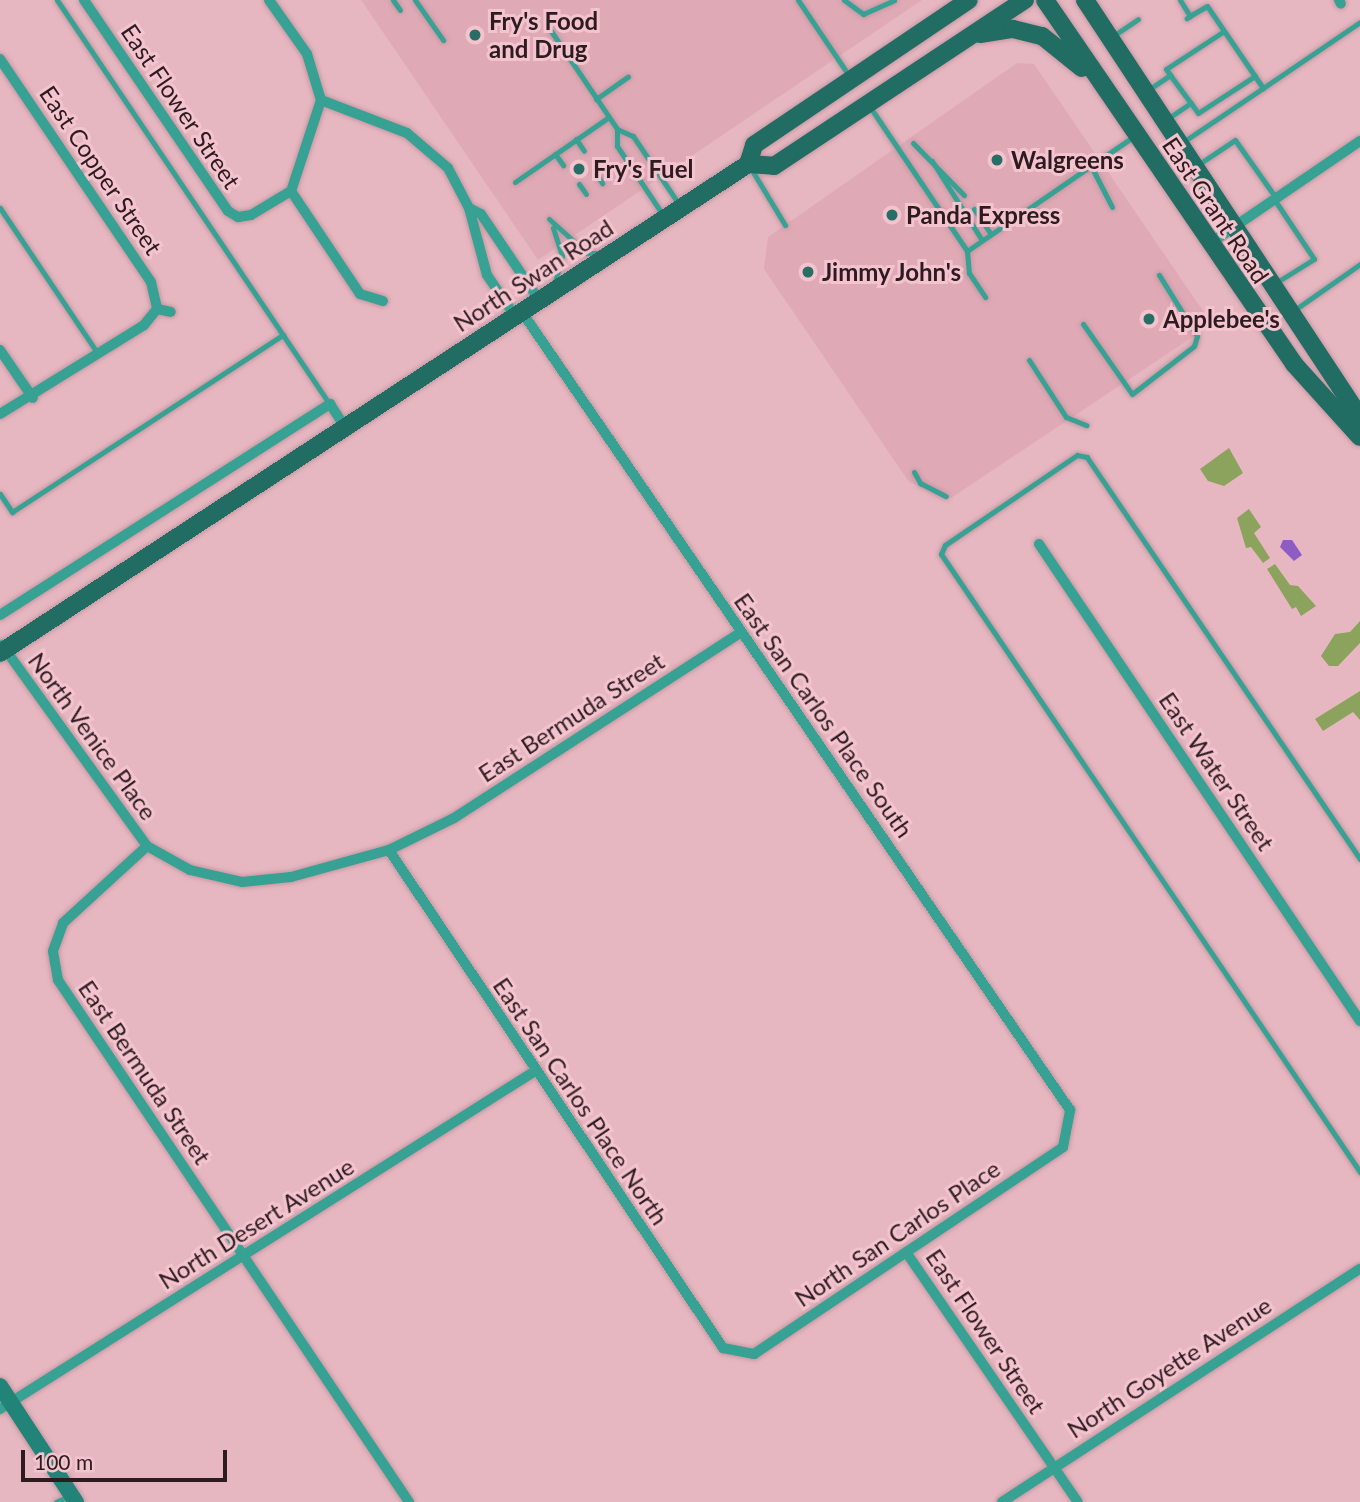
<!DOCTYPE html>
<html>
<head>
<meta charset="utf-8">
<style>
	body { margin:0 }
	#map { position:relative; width:1360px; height:1502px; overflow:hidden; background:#e7b7c1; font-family:Lato,sans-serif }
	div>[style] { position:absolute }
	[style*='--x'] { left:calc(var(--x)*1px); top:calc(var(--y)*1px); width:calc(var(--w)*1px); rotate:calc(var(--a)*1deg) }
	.built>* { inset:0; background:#e0a9b6 }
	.green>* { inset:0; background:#8ca35d }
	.water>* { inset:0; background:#8d5dc3 }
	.roads { filter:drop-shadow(0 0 2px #c298a1) drop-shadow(0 0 2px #c298a1) }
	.lane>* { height:5px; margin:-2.5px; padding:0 2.5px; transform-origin:2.5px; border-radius:2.5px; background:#37a194 }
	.street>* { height:10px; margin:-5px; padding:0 5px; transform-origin:5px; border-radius:5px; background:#37a194 }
	.secondary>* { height:16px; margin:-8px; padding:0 8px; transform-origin:8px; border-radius:8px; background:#228378 }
	.primary>* { height:18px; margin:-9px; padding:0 9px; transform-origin:9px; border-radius:9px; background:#216c63 }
	.dots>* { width:19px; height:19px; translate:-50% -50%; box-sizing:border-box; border:4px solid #f4c4ce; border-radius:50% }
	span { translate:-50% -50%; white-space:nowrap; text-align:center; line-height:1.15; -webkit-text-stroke:6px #f4c4ce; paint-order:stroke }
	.poi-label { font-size:24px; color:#2d1b1f; font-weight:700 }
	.left { translate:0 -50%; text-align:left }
	.street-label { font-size:24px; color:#2d1b1f }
	.scale { position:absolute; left:21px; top:1450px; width:206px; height:32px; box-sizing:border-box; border:4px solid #2d1b1f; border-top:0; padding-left:9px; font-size:21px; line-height:24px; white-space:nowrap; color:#2d1b1f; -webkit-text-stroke:5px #f4c4ce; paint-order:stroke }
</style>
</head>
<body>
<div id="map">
	<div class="built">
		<div style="clip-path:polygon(361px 0,922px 0,538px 260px)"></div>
		<div style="clip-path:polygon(1017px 63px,1034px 64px,1212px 324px,951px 498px,909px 482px,764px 269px,768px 237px)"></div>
	</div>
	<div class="green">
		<div style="clip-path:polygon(1229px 448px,1243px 473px,1224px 486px,1208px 481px,1200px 469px)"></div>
		<div style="clip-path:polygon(1249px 509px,1261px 527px,1254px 533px,1270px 558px,1263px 563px,1251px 547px,1246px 548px,1237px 518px)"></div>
		<div style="clip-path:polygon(1275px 564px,1290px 585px,1298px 586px,1316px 606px,1301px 616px,1296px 607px,1292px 609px,1267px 569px)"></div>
		<div style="clip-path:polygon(1360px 621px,1360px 643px,1338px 666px,1329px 666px,1321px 656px,1335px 634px,1350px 632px)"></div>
		<div style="clip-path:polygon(1360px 691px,1360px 720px,1353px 712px,1323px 731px,1315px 719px)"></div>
	</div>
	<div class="water">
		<div style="clip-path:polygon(1283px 540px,1292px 540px,1302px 555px,1294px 561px,1280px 547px)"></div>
	</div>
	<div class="roads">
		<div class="lane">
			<div style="--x:57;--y:0;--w:488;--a:56"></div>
			<div style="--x:393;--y:0;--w:12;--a:55"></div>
			<div style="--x:415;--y:0;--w:49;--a:55"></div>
			<div style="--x:798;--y:0;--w:93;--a:56"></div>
			<div style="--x:844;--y:0;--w:24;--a:36"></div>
			<div style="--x:863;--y:14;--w:34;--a:-24"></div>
			<div style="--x:1180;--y:0;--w:19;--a:58"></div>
			<div style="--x:1190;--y:16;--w:4;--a:146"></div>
			<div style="--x:549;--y:28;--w:122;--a:56"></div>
			<div style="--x:617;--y:129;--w:17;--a:90"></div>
			<div style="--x:617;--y:146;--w:83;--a:56.3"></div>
			<div style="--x:1113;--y:36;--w:30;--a:-34"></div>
			<div style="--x:1170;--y:75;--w:7;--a:-124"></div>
			<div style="--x:1166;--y:69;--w:69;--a:-33.2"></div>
			<div style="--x:1263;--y:88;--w:117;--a:-34.2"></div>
			<div style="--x:1148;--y:90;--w:27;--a:-34"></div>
			<div style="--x:1170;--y:75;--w:47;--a:53.6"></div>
			<div style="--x:1198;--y:113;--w:68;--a:-33"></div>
			<div style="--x:596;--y:99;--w:39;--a:-35"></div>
			<div style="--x:870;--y:107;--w:174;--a:56"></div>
			<div style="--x:967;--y:251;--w:22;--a:85"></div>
			<div style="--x:969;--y:273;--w:29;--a:56"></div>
			<div style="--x:1167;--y:119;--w:29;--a:-34"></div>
			<div style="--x:617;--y:129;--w:17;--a:24"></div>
			<div style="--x:633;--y:136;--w:84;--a:56.1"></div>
			<div style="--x:576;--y:139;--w:14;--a:56"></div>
			<div style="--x:1183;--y:142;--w:97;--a:-34"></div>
			<div style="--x:1263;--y:88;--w:99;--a:-124.3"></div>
			<div style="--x:1207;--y:6;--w:20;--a:150"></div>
			<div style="--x:913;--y:143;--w:73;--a:45.6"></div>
			<div style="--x:555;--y:154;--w:14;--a:54"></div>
			<div style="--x:932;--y:161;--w:93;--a:57.7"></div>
			<div style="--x:1199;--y:164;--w:43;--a:-33.7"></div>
			<div style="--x:1235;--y:140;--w:71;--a:54.7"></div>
			<div style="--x:1091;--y:166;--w:46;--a:62.9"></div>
			<div style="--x:750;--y:167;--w:68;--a:58.9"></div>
			<div style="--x:596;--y:173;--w:12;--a:59"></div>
			<div style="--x:515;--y:182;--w:114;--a:-34.7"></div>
			<div style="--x:579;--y:184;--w:12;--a:55"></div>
			<div style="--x:1274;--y:199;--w:72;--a:56.3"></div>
			<div style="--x:1314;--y:259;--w:44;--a:148.1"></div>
			<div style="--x:0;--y:208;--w:176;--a:56.1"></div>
			<div style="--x:974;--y:209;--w:30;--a:56"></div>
			<div style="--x:549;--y:219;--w:51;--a:41.8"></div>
			<div style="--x:587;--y:253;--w:15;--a:0"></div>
			<div style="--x:553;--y:228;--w:29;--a:72"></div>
			<div style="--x:562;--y:256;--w:30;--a:105"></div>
			<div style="--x:967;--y:251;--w:201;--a:-34.5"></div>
			<div style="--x:1293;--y:311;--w:82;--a:-35"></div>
			<div style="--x:1083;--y:324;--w:85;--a:55"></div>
			<div style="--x:1132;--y:394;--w:78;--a:-37.7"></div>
			<div style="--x:1194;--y:346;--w:10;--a:-73"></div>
			<div style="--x:1197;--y:336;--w:72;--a:-121.9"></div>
			<div style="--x:1029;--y:360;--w:68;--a:57"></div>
			<div style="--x:1066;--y:417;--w:22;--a:22"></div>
			<div style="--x:914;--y:472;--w:13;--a:61"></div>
			<div style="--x:920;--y:483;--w:29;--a:27"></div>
			<div style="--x:0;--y:494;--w:22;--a:56"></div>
			<div style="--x:12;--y:512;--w:324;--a:-33.2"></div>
			<div style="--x:1360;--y:859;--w:486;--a:-124.2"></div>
			<div style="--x:1087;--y:457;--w:10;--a:-169"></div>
			<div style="--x:1077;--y:455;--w:160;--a:145.7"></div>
			<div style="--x:945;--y:545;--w:10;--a:114"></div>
			<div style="--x:941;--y:554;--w:747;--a:55.86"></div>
			<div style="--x:56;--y:1502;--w:14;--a:-25"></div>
		</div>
		<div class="street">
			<div style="--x:84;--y:0;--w:255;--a:55.7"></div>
			<div style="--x:228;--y:211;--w:12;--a:31"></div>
			<div style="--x:238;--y:217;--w:13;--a:-9"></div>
			<div style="--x:251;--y:215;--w:47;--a:-31"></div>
			<div style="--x:269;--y:0;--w:66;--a:54.9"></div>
			<div style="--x:307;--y:54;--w:48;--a:73.1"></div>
			<div style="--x:321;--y:100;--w:92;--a:21"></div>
			<div style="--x:407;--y:133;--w:54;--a:40.5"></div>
			<div style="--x:448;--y:168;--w:45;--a:62.3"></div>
			<div style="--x:469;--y:208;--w:69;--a:75"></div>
			<div style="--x:487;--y:275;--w:50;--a:55.7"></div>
			<div style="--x:1339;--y:0;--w:4;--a:63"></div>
			<div style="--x:0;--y:59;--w:269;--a:55.9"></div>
			<div style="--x:151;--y:282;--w:28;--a:77"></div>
			<div style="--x:321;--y:100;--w:96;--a:108.2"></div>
			<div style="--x:291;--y:191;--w:124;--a:56.2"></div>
			<div style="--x:360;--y:294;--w:24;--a:17"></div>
			<div style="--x:469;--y:208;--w:13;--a:27"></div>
			<div style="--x:481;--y:214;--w:104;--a:56"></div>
			<div style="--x:1209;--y:244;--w:183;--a:-34.3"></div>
			<div style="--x:157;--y:309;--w:14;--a:12"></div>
			<div style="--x:0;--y:350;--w:58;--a:55.5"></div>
			<div style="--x:0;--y:414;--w:169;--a:-31.7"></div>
			<div style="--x:144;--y:325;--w:21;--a:-51"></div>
			<div style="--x:1039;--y:544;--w:575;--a:56.06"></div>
			<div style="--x:0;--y:615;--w:392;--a:-32.6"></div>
			<div style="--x:330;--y:404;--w:27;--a:57"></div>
			<div style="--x:2;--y:645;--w:248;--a:54.2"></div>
			<div style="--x:389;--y:850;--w:600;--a:56.15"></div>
			<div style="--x:723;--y:1348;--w:32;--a:11"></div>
			<div style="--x:754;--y:1354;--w:372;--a:-33.8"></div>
			<div style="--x:1063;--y:1147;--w:38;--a:-79"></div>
			<div style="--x:1070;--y:1110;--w:968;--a:-124.48"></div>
			<div style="--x:906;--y:1252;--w:303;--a:55.5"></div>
			<div style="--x:0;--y:1409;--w:633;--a:-32.28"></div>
			<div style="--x:409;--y:1502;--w:629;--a:-123.92"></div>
			<div style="--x:58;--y:980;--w:29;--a:-100"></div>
			<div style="--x:53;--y:951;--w:30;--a:-70"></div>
			<div style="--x:63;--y:923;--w:114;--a:-42.5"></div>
			<div style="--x:147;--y:846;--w:49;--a:29.2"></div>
			<div style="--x:190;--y:870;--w:53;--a:13"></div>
			<div style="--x:242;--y:882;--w:49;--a:-5.8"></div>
			<div style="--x:291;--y:877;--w:102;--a:-15.4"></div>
			<div style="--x:389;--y:850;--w:72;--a:-26.2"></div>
			<div style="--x:454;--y:818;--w:342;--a:-32.9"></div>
			<div style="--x:1002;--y:1502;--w:427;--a:-33.1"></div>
		</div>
		<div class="secondary">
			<div style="--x:0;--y:1386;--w:139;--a:56.8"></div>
		</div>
		<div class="primary">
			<div style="--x:1045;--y:0;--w:441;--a:55.6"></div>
			<div style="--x:1294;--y:364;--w:98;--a:47.9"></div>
			<div style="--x:1085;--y:0;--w:500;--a:56.6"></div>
			<div style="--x:980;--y:34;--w:33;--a:-9"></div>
			<div style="--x:1013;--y:29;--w:30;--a:14"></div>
			<div style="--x:1042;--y:36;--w:51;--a:38.7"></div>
			<div style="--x:748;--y:164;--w:20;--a:-72"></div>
			<div style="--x:754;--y:145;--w:259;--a:-34"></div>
			<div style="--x:0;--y:653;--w:894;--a:-33.17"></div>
			<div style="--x:748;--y:164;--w:26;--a:4"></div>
			<div style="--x:774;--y:166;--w:301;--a:-33.5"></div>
		</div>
	</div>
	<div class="dots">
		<div style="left:475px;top:35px;background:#276e66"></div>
		<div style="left:997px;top:160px;background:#276e66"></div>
		<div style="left:579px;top:169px;background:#276e66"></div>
		<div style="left:892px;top:215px;background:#276e66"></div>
		<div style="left:808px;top:272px;background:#276e66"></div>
		<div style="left:1149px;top:319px;background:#276e66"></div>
	</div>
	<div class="poi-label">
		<span class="left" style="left:489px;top:35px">Fry's Food<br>and Drug</span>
		<span class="left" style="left:1011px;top:160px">Walgreens</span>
		<span class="left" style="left:593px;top:169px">Fry's Fuel</span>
		<span class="left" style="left:906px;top:215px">Panda Express</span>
		<span class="left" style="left:822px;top:272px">Jimmy John's</span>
		<span class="left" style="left:1163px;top:319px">Applebee's</span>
	</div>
	<div class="street-label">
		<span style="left:181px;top:106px;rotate:56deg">East Flower Street</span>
		<span style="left:101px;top:170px;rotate:56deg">East Copper Street</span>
		<span style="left:1216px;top:210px;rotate:56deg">East Grant Road</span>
		<span style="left:533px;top:275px;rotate:-33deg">North Swan Road</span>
		<span style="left:824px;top:715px;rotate:55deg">East San Carlos Place South</span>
		<span style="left:571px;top:717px;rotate:-33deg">East Bermuda Street</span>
		<span style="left:93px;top:736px;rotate:54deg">North Venice Place</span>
		<span style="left:1217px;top:771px;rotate:56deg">East Water Street</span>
		<span style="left:145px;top:1072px;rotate:56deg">East Bermuda Street</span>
		<span style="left:581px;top:1101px;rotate:56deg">East San Carlos Place North</span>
		<span style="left:256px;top:1223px;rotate:-32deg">North Desert Avenue</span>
		<span style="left:897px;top:1233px;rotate:-34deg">North San Carlos Place</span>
		<span style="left:986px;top:1331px;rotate:56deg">East Flower Street</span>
		<span style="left:1169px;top:1367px;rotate:-33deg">North Goyette Avenue</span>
	</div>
	<div class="scale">100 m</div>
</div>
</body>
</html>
